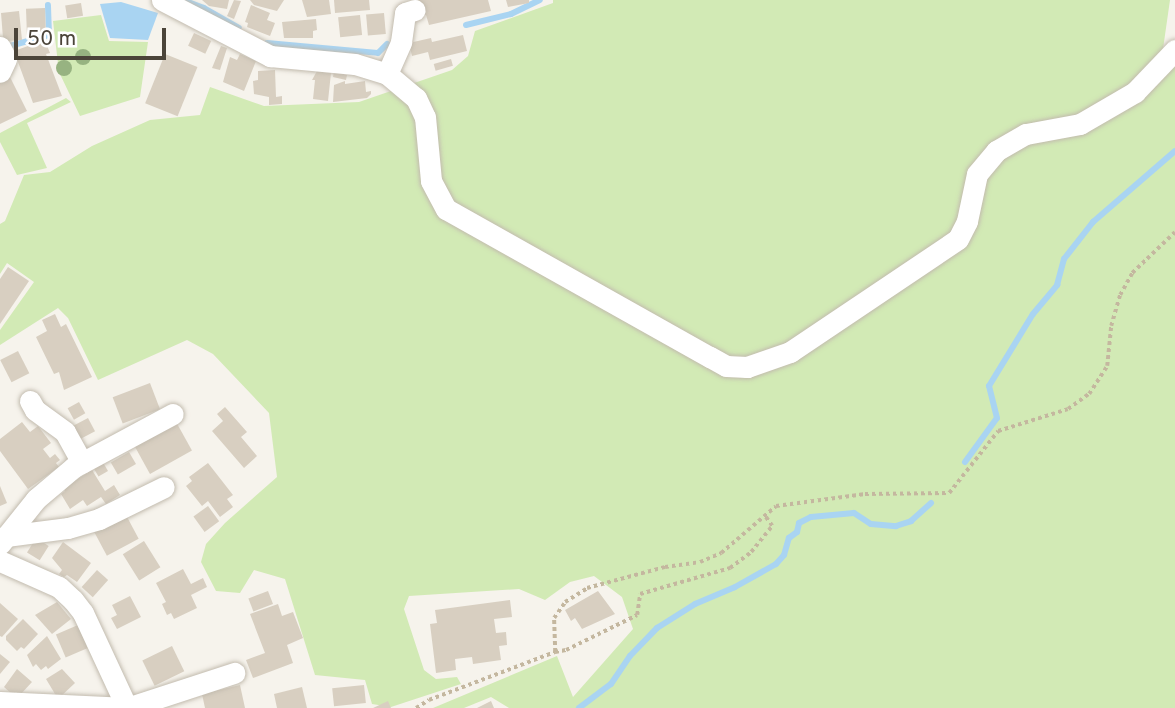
<!DOCTYPE html>
<html>
<head>
<meta charset="utf-8">
<style>
	body { margin:0 }
	#map { position:relative; width:1175px; height:708px; overflow:hidden; background:#f6f3ec; font-family:Overpass,sans-serif }
	div>[style] { position:absolute }
	[style*='--x'] { left:calc(var(--x)*1px); top:calc(var(--y)*1px); width:calc(var(--w)*1px); rotate:calc(var(--a)*1deg) }
	.green>* { inset:0; background:#d2eab5 }
	.water>* { inset:0; background:#a9d4f2 }
	.stream>* { height:6px; margin:-3px; padding:0 3px; transform-origin:3px; border-radius:3px; background:#a9d4f2 }
	.building>* { inset:0; background:#d8cfc1; transform-origin:0 0 }
	.path>* { height:3.5px; margin-top:-1.75px; transform-origin:0; background:repeating-linear-gradient(90deg,#c4b79f 0 3.5px,transparent 0 7px) }
	.roads { filter:drop-shadow(0 0 2px #c2bbae) drop-shadow(0 0 2px #c2bbae) }
	.street>* { height:21px; margin:-10.5px; padding:0 10.5px; transform-origin:10.5px; border-radius:10.5px; background:#fff }
	.trees>* { width:16px; height:16px; margin:-8px; border-radius:50%; background:#97b381 }
	span { translate:-50% -50%; white-space:nowrap; text-align:center; line-height:1.15; -webkit-text-stroke:7px #fff; paint-order:stroke }
	.scale { position:absolute; left:14px; top:28px; width:152px; height:32px; box-sizing:border-box; border:4px solid #4b4439; border-top:0; padding-left:9px; font-size:21px; line-height:24px; white-space:nowrap; color:#4b4439; -webkit-text-stroke:5px #fff; paint-order:stroke }
</style>
</head>
<body>
<div id="map">
	<div class="green">
		<div style="clip-path:polygon(553px 0,1170px 0,1163px 49px,1175px 61px,1175px 708px,509px 708px,491px 697px,464px 708px,433px 708px,557px 656px,573px 697px,633px 629px,622px 597px,594px 576px,570px 582px,545px 600px,519px 589px,409px 596px,404px 609px,424px 670px,436px 679px,457px 677px,461px 684px,391px 707px,372px 704px,365px 680px,315px 675px,285px 579px,254px 570px,240px 593px,216px 591px,201px 562px,206px 544px,225px 523px,277px 477px,269px 413px,213px 354px,187px 340px,98px 380px,68px 318px,58px 308px,0 345px,0 330px,34px 282px,7px 263px,0 274px,0 224px,5px 221px,24px 175px,50px 172px,92px 146px,150px 120px,200px 115px,210px 87px,264px 106px,359px 102px,452px 70px,468px 56px,475px 31px,553px 3px)"></div>
		<div style="clip-path:polygon(101px 15px,109px 41px,148px 42px,140px 97px,80px 116px,59px 72px,53px 21px)"></div>
		<div style="clip-path:polygon(66px 98px,71px 102px,27px 123px,47px 168px,17px 175px,0 142px,0 133px)"></div>
	</div>
	<div class="water">
		<div style="clip-path:polygon(121px 2px,158px 13px,148px 40px,110px 38px,100px 4px)"></div>
	</div>
	<div class="stream">
		<div style="--x:188;--y:2;--w:17;--a:21"></div>
		<div style="--x:204;--y:8;--w:40;--a:29.7"></div>
		<div style="--x:466;--y:25;--w:46;--a:-13.7"></div>
		<div style="--x:511;--y:14;--w:32;--a:-26"></div>
		<div style="--x:267;--y:43;--w:111;--a:5.1"></div>
		<div style="--x:378;--y:53;--w:13;--a:-45"></div>
		<div style="--x:10;--y:46;--w:41;--a:-15.8"></div>
		<div style="--x:49;--y:35;--w:30;--a:-92"></div>
		<div style="--x:965;--y:462;--w:54;--a:-54"></div>
		<div style="--x:997;--y:418;--w:33;--a:-104"></div>
		<div style="--x:989;--y:386;--w:84;--a:-58.6"></div>
		<div style="--x:1033;--y:314;--w:38;--a:-50"></div>
		<div style="--x:1057;--y:285;--w:27;--a:-75"></div>
		<div style="--x:1064;--y:259;--w:47;--a:-51.9"></div>
		<div style="--x:1093;--y:222;--w:108;--a:-40.9"></div>
		<div style="--x:579;--y:708;--w:40;--a:-37"></div>
		<div style="--x:611;--y:684;--w:34;--a:-56"></div>
		<div style="--x:630;--y:656;--w:39;--a:-46"></div>
		<div style="--x:657;--y:628;--w:45;--a:-32.3"></div>
		<div style="--x:695;--y:604;--w:43;--a:-23"></div>
		<div style="--x:735;--y:587;--w:47;--a:-29.3"></div>
		<div style="--x:776;--y:564;--w:12;--a:-48"></div>
		<div style="--x:784;--y:555;--w:18;--a:-74"></div>
		<div style="--x:789;--y:538;--w:10;--a:-37"></div>
		<div style="--x:797;--y:532;--w:9;--a:-77"></div>
		<div style="--x:799;--y:523;--w:13;--a:-27"></div>
		<div style="--x:811;--y:517;--w:43;--a:-5.3"></div>
		<div style="--x:854;--y:513;--w:20;--a:33"></div>
		<div style="--x:871;--y:524;--w:25;--a:5"></div>
		<div style="--x:896;--y:526;--w:16;--a:-18"></div>
		<div style="--x:911;--y:521;--w:27;--a:-42"></div>
	</div>
	<div class="building">
		<div style="clip-path:polygon(202px 0,229px 0,227px 9px,209px 6px)"></div>
		<div style="clip-path:polygon(234px 0,241px 1px,234px 19px,227px 16px)"></div>
		<div style="clip-path:polygon(250px 0,284px 0,277px 11px,254px 5px)"></div>
		<div style="clip-path:polygon(302px 0,329px 0,331px 14px,307px 17px)"></div>
		<div style="clip-path:polygon(334px 0,369px 0,370px 10px,335px 13px)"></div>
		<div style="clip-path:polygon(417px 0,488px 0,491px 11px,429px 25px,426px 15px,420px 16px)"></div>
		<div style="clip-path:polygon(506px 0,529px 0,529px 3px,508px 7px)"></div>
		<div style="left:81px;top:3px;width:13px;height:16px;rotate:81deg"></div>
		<div style="clip-path:polygon(251px 5px,270px 13px,267px 20px,275px 23px,270px 36px,247px 27px,248px 23px,245px 22px)"></div>
		<div style="left:45px;top:8px;width:26px;height:19px;rotate:88deg"></div>
		<div style="clip-path:polygon(19px 11px,22px 40px,6px 41px,3px 38px,1px 13px)"></div>
		<div style="left:384px;top:13px;width:21px;height:18px;rotate:85deg"></div>
		<div style="left:360px;top:15px;width:20px;height:22px;rotate:84deg"></div>
		<div style="clip-path:polygon(316px 19px,317px 30px,313px 31px,313px 38px,284px 38px,282px 22px)"></div>
		<div style="left:194px;top:33px;width:19px;height:14px;rotate:25deg"></div>
		<div style="clip-path:polygon(463px 35px,467px 51px,430px 60px,428px 52px,412px 56px,409px 43px,431px 38px,432px 42px)"></div>
		<div style="clip-path:polygon(42px 41px,43px 44px,46px 43px,50px 53px,46px 54px,62px 96px,33px 103px,14px 51px)"></div>
		<div style="clip-path:polygon(221px 46px,227px 48px,220px 70px,212px 68px)"></div>
		<div style="left:165px;top:54px;width:35px;height:53px;rotate:22deg"></div>
		<div style="clip-path:polygon(240px 54px,256px 61px,244px 91px,223px 82px,230px 57px,237px 60px)"></div>
		<div style="left:451px;top:59px;width:7px;height:18px;rotate:74deg"></div>
		<div style="clip-path:polygon(275px 70px,276px 97px,282px 96px,282px 104px,269px 105px,269px 97px,254px 94px,253px 81px,258px 80px,258px 71px)"></div>
		<div style="clip-path:polygon(317px 71px,331px 73px,328px 101px,313px 99px,315px 80px,312px 80px)"></div>
		<div style="clip-path:polygon(334px 71px,347px 75px,346px 80px,333px 77px)"></div>
		<div style="clip-path:polygon(10px 77px,27px 111px,0 124px,0 82px)"></div>
		<div style="clip-path:polygon(345px 81px,345px 84px,365px 81px,366px 92px,371px 91px,371px 94px,367px 98px,333px 102px,334px 85px)"></div>
		<div style="clip-path:polygon(8px 267px,29px 281px,0 324px,0 279px)"></div>
		<div style="clip-path:polygon(55px 314px,61px 327px,66px 324px,92px 377px,64px 390px,59px 372px,54px 374px,36px 337px,47px 331px,42px 320px)"></div>
		<div style="left:18px;top:351px;width:25px;height:20px;rotate:63deg"></div>
		<div style="left:150px;top:383px;width:28px;height:40px;rotate:69deg"></div>
		<div style="left:79px;top:402px;width:13px;height:13px;rotate:61deg"></div>
		<div style="clip-path:polygon(225px 407px,247px 432px,241px 437px,257px 456px,244px 468px,212px 431px,223px 421px,217px 414px)"></div>
		<div style="left:88px;top:418px;width:15px;height:21px;rotate:62deg"></div>
		<div style="left:175px;top:420px;width:35px;height:48px;rotate:61deg"></div>
		<div style="clip-path:polygon(22px 422px,30px 432px,38px 426px,51px 443px,43px 449px,50px 458px,55px 454px,60px 460px,56px 463px,59px 467px,28px 489px,0 451px,0 439px)"></div>
		<div style="left:129px;top:452px;width:14px;height:21px;rotate:60deg"></div>
		<div style="left:101px;top:459px;width:14px;height:11px;rotate:60deg"></div>
		<div style="clip-path:polygon(208px 463px,233px 495px,227px 499px,233px 507px,220px 517px,208px 501px,202px 506px,186px 486px,192px 481px,189px 477px)"></div>
		<div style="clip-path:polygon(92px 470px,105px 491px,114px 485px,120px 495px,106px 504px,101px 497px,87px 506px,83px 500px,70px 509px,61px 494px,65px 491px,63px 488px)"></div>
		<div style="clip-path:polygon(0 486px,7px 503px,0 506px)"></div>
		<div style="left:208px;top:506px;width:19px;height:18px;rotate:54deg"></div>
		<div style="left:126px;top:515px;width:27px;height:36px;rotate:62deg"></div>
		<div style="left:36px;top:538px;width:15px;height:17px;rotate:32deg"></div>
		<div style="left:144px;top:541px;width:31px;height:25px;rotate:58deg"></div>
		<div style="clip-path:polygon(63px 542px,91px 563px,77px 582px,67px 575px,64px 577px,59px 574px,62px 570px,52px 558px)"></div>
		<div style="clip-path:polygon(183px 569px,191px 584px,203px 578px,207px 587px,191px 595px,197px 608px,174px 619px,171px 613px,167px 615px,162px 604px,166px 602px,156px 583px)"></div>
		<div style="left:97px;top:570px;width:15px;height:23px;rotate:42deg"></div>
		<div style="left:268px;top:591px;width:14px;height:21px;rotate:69deg"></div>
		<div style="clip-path:polygon(598px 591px,615px 614px,582px 629px,575px 618px,571px 621px,565px 610px)"></div>
		<div style="clip-path:polygon(130px 596px,141px 617px,117px 629px,111px 618px,117px 615px,112px 605px)"></div>
		<div style="clip-path:polygon(510px 600px,512px 617px,494px 619px,496px 633px,506px 632px,507px 645px,499px 646px,501px 660px,473px 664px,472px 657px,455px 659px,456px 670px,436px 673px,430px 624px,437px 623px,435px 610px)"></div>
		<div style="clip-path:polygon(57px 602px,71px 619px,52px 634px,35px 615px)"></div>
		<div style="clip-path:polygon(0 603px,18px 619px,2px 637px,0 636px)"></div>
		<div style="clip-path:polygon(278px 604px,282px 616px,293px 612px,303px 638px,287px 645px,293px 663px,253px 678px,246px 660px,265px 653px,250px 614px)"></div>
		<div style="clip-path:polygon(23px 619px,38px 634px,24px 649px,21px 647px,17px 651px,6px 640px,6px 636px)"></div>
		<div style="left:78px;top:625px;width:25px;height:24px;rotate:67deg"></div>
		<div style="clip-path:polygon(47px 636px,61px 659px,48px 669px,46px 666px,41px 670px,36px 664px,33px 667px,27px 655px)"></div>
		<div style="left:172px;top:646px;width:28px;height:33px;rotate:64deg"></div>
		<div style="clip-path:polygon(0 654px,10px 662px,0 674px)"></div>
		<div style="clip-path:polygon(17px 669px,32px 682px,20px 695px,16px 692px,13px 695px,4px 687px)"></div>
		<div style="clip-path:polygon(62px 669px,75px 683px,58px 699px,46px 679px)"></div>
		<div style="clip-path:polygon(240px 685px,245px 708px,205px 708px,202px 694px)"></div>
		<div style="left:364px;top:685px;width:18px;height:32px;rotate:84deg"></div>
		<div style="clip-path:polygon(302px 687px,307px 708px,277px 708px,274px 694px)"></div>
		<div style="clip-path:polygon(388px 701px,391px 708px,373px 708px)"></div>
		<div style="clip-path:polygon(491px 701px,494px 708px,477px 708px)"></div>
	</div>
	<div class="path">
		<div style="--x:555;--y:652;--w:11;--a:-10"></div>
		<div style="--x:566;--y:650;--w:79;--a:-26.2"></div>
		<div style="--x:637;--y:615;--w:21;--a:-82"></div>
		<div style="--x:640;--y:594;--w:94;--a:-16.1"></div>
		<div style="--x:730;--y:568;--w:26;--a:-37"></div>
		<div style="--x:751;--y:552;--w:33;--a:-51"></div>
		<div style="--x:772;--y:526;--w:14;--a:-126"></div>
		<div style="--x:416;--y:708;--w:15;--a:-32"></div>
		<div style="--x:429;--y:700;--w:135;--a:-20.9"></div>
		<div style="--x:555;--y:652;--w:34;--a:-92"></div>
		<div style="--x:554;--y:618;--w:19;--a:-55"></div>
		<div style="--x:565;--y:602;--w:26;--a:-32"></div>
		<div style="--x:587;--y:588;--w:81;--a:-15.1"></div>
		<div style="--x:665;--y:567;--w:35;--a:-8"></div>
		<div style="--x:700;--y:562;--w:23;--a:-23"></div>
		<div style="--x:721;--y:553;--w:72;--a:-40.5"></div>
		<div style="--x:776;--y:506;--w:90;--a:-7.7"></div>
		<div style="--x:865;--y:494;--w:84;--a:-0.7"></div>
		<div style="--x:949;--y:493;--w:79;--a:-51.7"></div>
		<div style="--x:998;--y:431;--w:73;--a:-17.4"></div>
		<div style="--x:1068;--y:409;--w:26;--a:-36"></div>
		<div style="--x:1089;--y:394;--w:33;--a:-57"></div>
		<div style="--x:1107;--y:366;--w:40;--a:-84.3"></div>
		<div style="--x:1111;--y:326;--w:32;--a:-74"></div>
		<div style="--x:1120;--y:295;--w:25;--a:-61"></div>
		<div style="--x:1132;--y:273;--w:59;--a:-43.6"></div>
	</div>
	<div class="roads">
		<div class="street">
			<div style="--x:162;--y:0;--w:122;--a:27.4"></div>
			<div style="--x:270;--y:56;--w:85;--a:5.4"></div>
			<div style="--x:355;--y:64;--w:34;--a:17"></div>
			<div style="--x:387;--y:74;--w:38;--a:40"></div>
			<div style="--x:416;--y:98;--w:21;--a:65"></div>
			<div style="--x:425;--y:117;--w:64;--a:84.6"></div>
			<div style="--x:431;--y:181;--w:32;--a:62"></div>
			<div style="--x:446;--y:209;--w:303;--a:29.3"></div>
			<div style="--x:710;--y:357;--w:18;--a:29"></div>
			<div style="--x:726;--y:366;--w:21;--a:3"></div>
			<div style="--x:747;--y:367;--w:46;--a:-19.2"></div>
			<div style="--x:790;--y:352;--w:202;--a:-33.9"></div>
			<div style="--x:958;--y:239;--w:20;--a:-63"></div>
			<div style="--x:967;--y:221;--w:48;--a:-78"></div>
			<div style="--x:977;--y:174;--w:30;--a:-50"></div>
			<div style="--x:996;--y:151;--w:34;--a:-30"></div>
			<div style="--x:1026;--y:134;--w:55;--a:-10.5"></div>
			<div style="--x:1080;--y:124;--w:64;--a:-30.2"></div>
			<div style="--x:1135;--y:92;--w:58;--a:-46.4"></div>
			<div style="--x:0;--y:47;--w:13;--a:63"></div>
			<div style="--x:6;--y:59;--w:14;--a:115"></div>
			<div style="--x:387;--y:74;--w:35;--a:-66"></div>
			<div style="--x:401;--y:42;--w:29;--a:-82"></div>
			<div style="--x:405;--y:13;--w:10;--a:-17"></div>
			<div style="--x:30;--y:401;--w:10;--a:61"></div>
			<div style="--x:35;--y:410;--w:37;--a:36"></div>
			<div style="--x:65;--y:432;--w:35;--a:61"></div>
			<div style="--x:6;--y:536;--w:63;--a:-7.4"></div>
			<div style="--x:68;--y:528;--w:32;--a:-16"></div>
			<div style="--x:99;--y:519;--w:72;--a:-26.2"></div>
			<div style="--x:0;--y:544;--w:58;--a:-51.3"></div>
			<div style="--x:36;--y:499;--w:50;--a:-40.1"></div>
			<div style="--x:74;--y:467;--w:112;--a:-28.2"></div>
			<div style="--x:0;--y:561;--w:64;--a:23.8"></div>
			<div style="--x:59;--y:587;--w:19;--a:43"></div>
			<div style="--x:73;--y:600;--w:16;--a:52"></div>
			<div style="--x:83;--y:613;--w:105;--a:65.1"></div>
			<div style="--x:0;--y:702;--w:127;--a:2.7"></div>
			<div style="--x:127;--y:708;--w:113;--a:-18.1"></div>
		</div>
	</div>
	<div class="trees">
		<div style="left:83px;top:57px"></div>
		<div style="left:64px;top:68px"></div>
	</div>
	<div class="scale">50 m</div>
</div>
</body>
</html>
